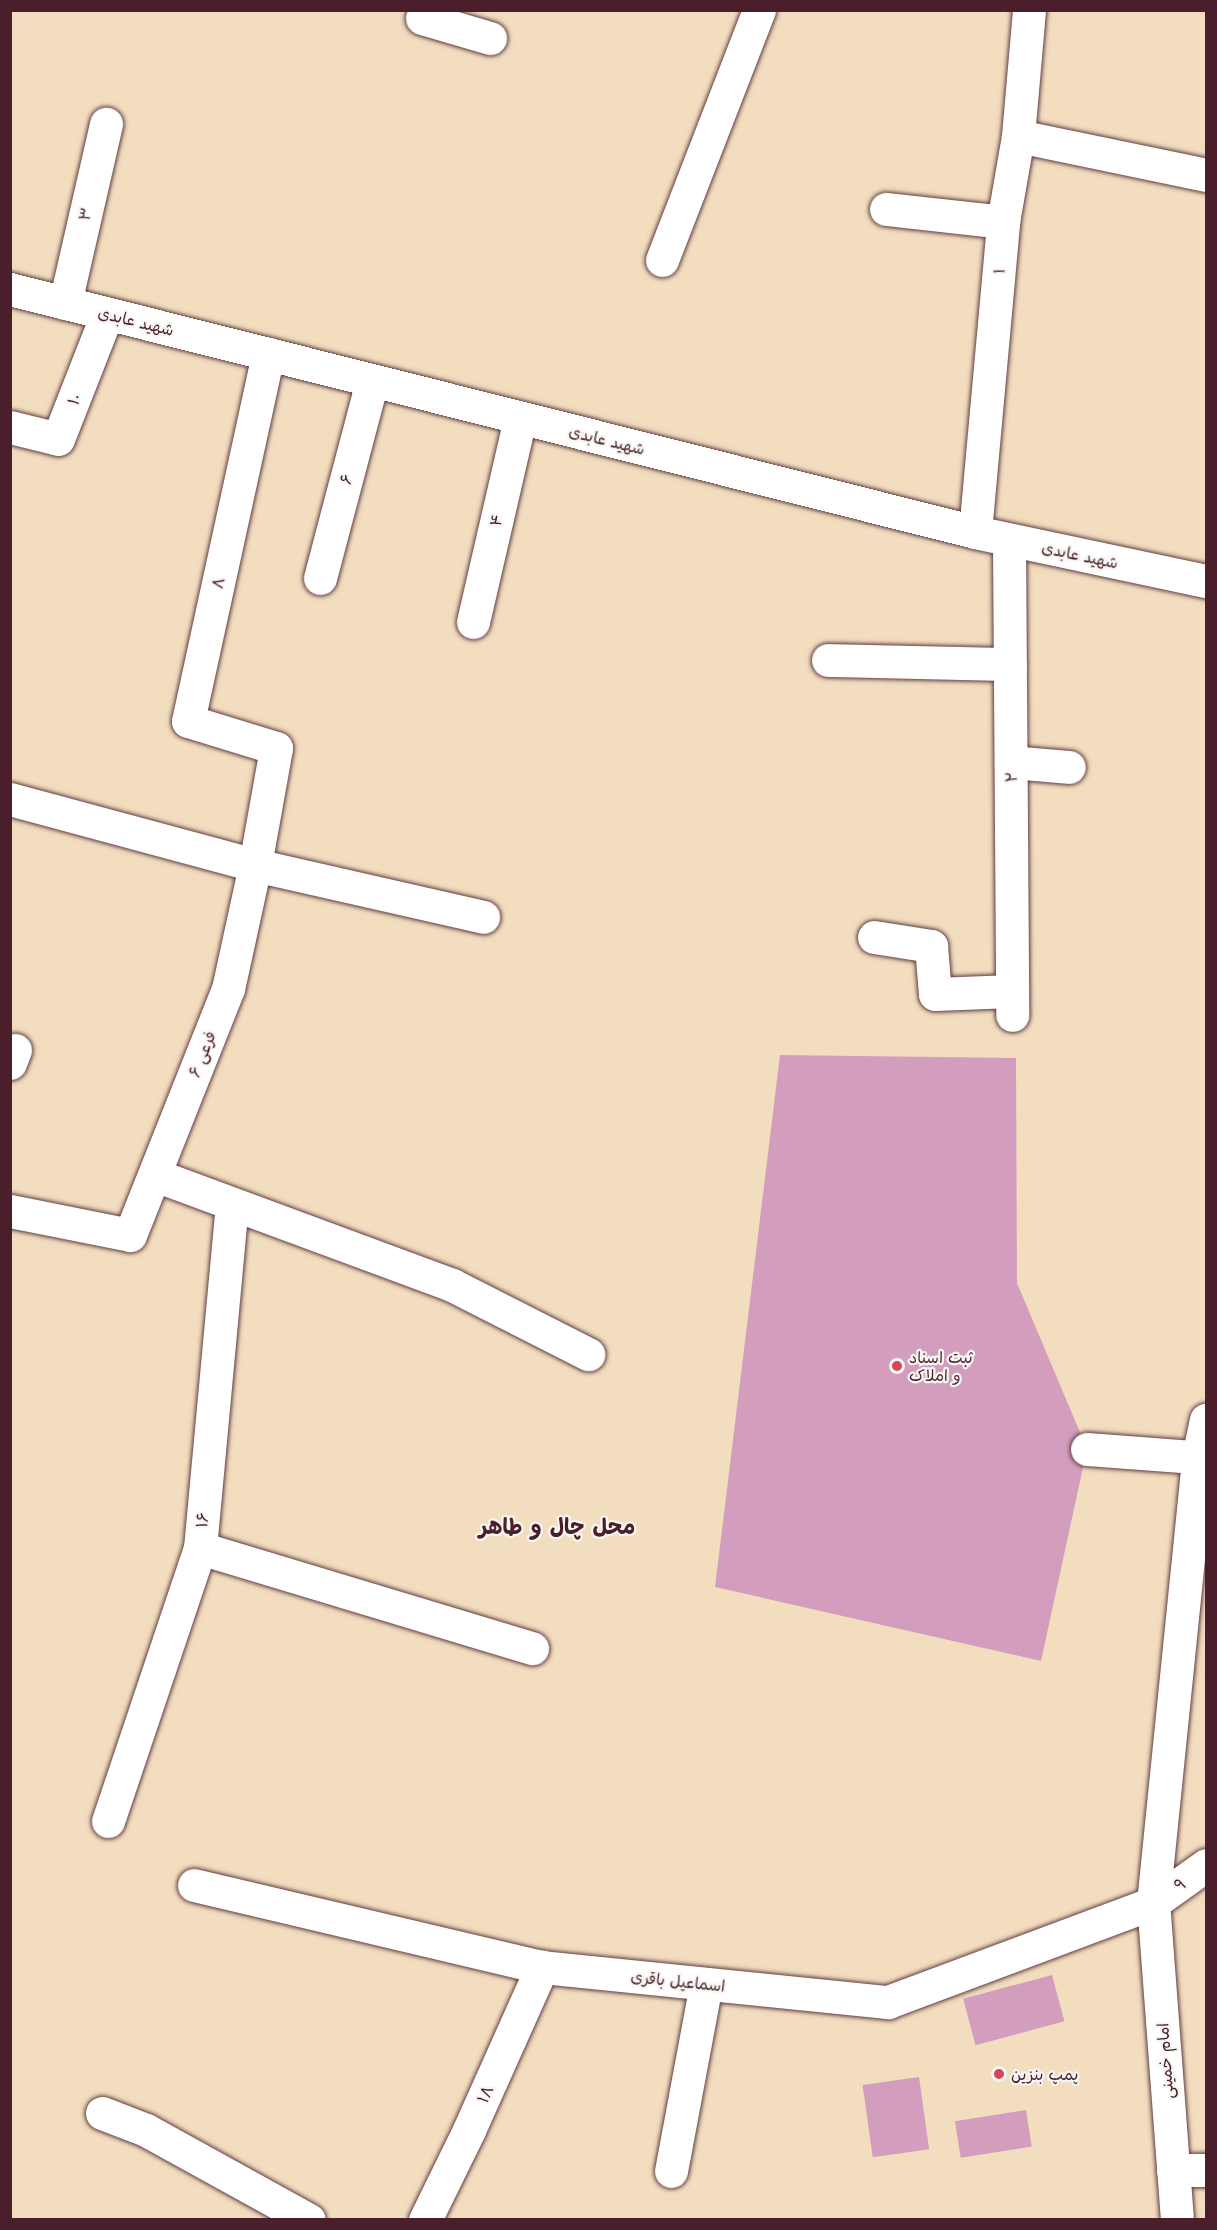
<!DOCTYPE html>
<html>
<head>
<meta charset="utf-8">
<style>
	body { margin:0 }
	#map { position:relative; width:1217px; height:2230px; overflow:hidden; background:#f2ddbf; font-family:Mali,"Playpen Sans Arabic",sans-serif }
	div>[style] { position:absolute }
	[style*='--x'] { left:calc(var(--x)*1px); top:calc(var(--y)*1px); width:calc(var(--w)*1px); rotate:calc(var(--a)*1deg) }
	.building>* { inset:0; background:#d39ebe; transform-origin:0 0 }
	.roads { filter:drop-shadow(0 0 2px #633c41) drop-shadow(0 0 2px #633c41) }
	.minor>* { height:33px; margin:-16.5px; padding:0 16.5px; transform-origin:16.5px; border-radius:16.5px; background:#fff }
	.major>* { height:33px; margin:-16.5px; padding:0 16.5px; transform-origin:16.5px; border-radius:16.5px; background:#fff }
	.dots>* { width:16px; height:16px; translate:-50% -50%; box-sizing:border-box; border:3px solid #f6f6f2; border-radius:50% }
	span { translate:-50% -50%; white-space:nowrap; text-align:center; line-height:1.15; -webkit-text-stroke:4.5px #f6f6f2; paint-order:stroke }
	.street-label { font-size:16px; color:#4a1f2b }
	.poi-label { font-size:16px; color:#4a1f2b }
	.left { translate:0 -50%; text-align:left }
	.district-label { font-size:22px; color:#4a1f2b; font-weight:700 }
	.frame { position:absolute; inset:0; border:12px solid #4a1f2b; pointer-events:none }
</style>
</head>
<body>
<div id="map">
	<div class="building">
		<div style="clip-path:polygon(780px 1055px,1016px 1058px,1017px 1283px,1087px 1449px,1041px 1661px,715px 1587px)"></div>
		<div style="left:1052px;top:1975px;width:48px;height:92px;rotate:75deg"></div>
		<div style="left:919px;top:2077px;width:73px;height:57px;rotate:82deg"></div>
		<div style="left:1026px;top:2110px;width:37px;height:72px;rotate:81deg"></div>
	</div>
	<div class="roads">
		<div class="minor">
			<div style="--x:422;--y:18;--w:71;--a:16.4"></div>
			<div style="--x:1018;--y:136;--w:192;--a:11.7"></div>
			<div style="--x:886;--y:209;--w:118;--a:6.3"></div>
			<div style="--x:662;--y:260;--w:268;--a:-68.8"></div>
			<div style="--x:65;--y:303;--w:184;--a:-77.1"></div>
			<div style="--x:10;--y:427;--w:49;--a:14"></div>
			<div style="--x:58;--y:439;--w:134;--a:-68.6"></div>
			<div style="--x:975;--y:532;--w:311;--a:-84.8"></div>
			<div style="--x:1003;--y:222;--w:87;--a:-80.1"></div>
			<div style="--x:1018;--y:136;--w:126;--a:-85"></div>
			<div style="--x:1009;--y:540;--w:475;--a:89.6"></div>
			<div style="--x:320;--y:578;--w:204;--a:-75.2"></div>
			<div style="--x:473;--y:622;--w:209;--a:-77"></div>
			<div style="--x:828;--y:660;--w:182;--a:1.3"></div>
			<div style="--x:1011;--y:762;--w:58;--a:4.9"></div>
			<div style="--x:10;--y:799;--w:254;--a:15.1"></div>
			<div style="--x:255;--y:865;--w:234;--a:12.8"></div>
			<div style="--x:874;--y:937;--w:58;--a:9"></div>
			<div style="--x:931;--y:946;--w:48;--a:85.2"></div>
			<div style="--x:935;--y:994;--w:77;--a:-2.2"></div>
			<div style="--x:10;--y:1063;--w:14;--a:-69"></div>
			<div style="--x:155;--y:1175;--w:317;--a:20.3"></div>
			<div style="--x:452;--y:1285;--w:153;--a:26.9"></div>
			<div style="--x:10;--y:1211;--w:122;--a:11.3"></div>
			<div style="--x:130;--y:1235;--w:265;--a:-68.3"></div>
			<div style="--x:228;--y:989;--w:127;--a:-77.7"></div>
			<div style="--x:255;--y:865;--w:119;--a:-79.8"></div>
			<div style="--x:276;--y:748;--w:92;--a:-162.9"></div>
			<div style="--x:188;--y:721;--w:376;--a:-77.7"></div>
			<div style="--x:1087;--y:1449;--w:119;--a:4.3"></div>
			<div style="--x:200;--y:1548;--w:347;--a:16.8"></div>
			<div style="--x:108;--y:1821;--w:288;--a:-71.4"></div>
			<div style="--x:200;--y:1548;--w:343;--a:-84.7"></div>
			<div style="--x:194;--y:1885;--w:358;--a:13.3"></div>
			<div style="--x:542;--y:1967;--w:348;--a:5.8"></div>
			<div style="--x:888;--y:2002;--w:283;--a:-20.5"></div>
			<div style="--x:1153;--y:1903;--w:65;--a:-35.6"></div>
			<div style="--x:102;--y:2113;--w:47;--a:21.1"></div>
			<div style="--x:146;--y:2130;--w:186;--a:28.9"></div>
			<div style="--x:1173;--y:2170;--w:33;--a:0"></div>
			<div style="--x:671;--y:2171;--w:190;--a:-79.4"></div>
			<div style="--x:425;--y:2220;--w:100;--a:-63.9"></div>
			<div style="--x:469;--y:2130;--w:179;--a:-65.9"></div>
		</div>
		<div class="major">
			<div style="--x:10;--y:289;--w:995;--a:14.13"></div>
			<div style="--x:975;--y:532;--w:236;--a:12"></div>
			<div style="--x:1177;--y:2220;--w:318;--a:-94.3"></div>
			<div style="--x:1153;--y:1903;--w:448;--a:-84.2"></div>
			<div style="--x:1198;--y:1457;--w:38;--a:-78"></div>
		</div>
	</div>
	<div class="dots">
		<div style="left:897px;top:1366px;background:#d1495b"></div>
		<div style="left:999px;top:2074px;background:#d1495b"></div>
	</div>
	<div class="street-label">
		<span style="left:85px;top:214px;rotate:-77deg">۳</span>
		<span style="left:999px;top:271px;rotate:-85deg">۱</span>
		<span style="left:136px;top:321px;rotate:14deg">شهید عابدی</span>
		<span style="left:74px;top:399px;rotate:-69deg">۱۰</span>
		<span style="left:607px;top:440px;rotate:14deg">شهید عابدی</span>
		<span style="left:346px;top:479px;rotate:-75deg">۶</span>
		<span style="left:496px;top:520px;rotate:-77deg">۴</span>
		<span style="left:1080px;top:555px;rotate:12deg">شهید عابدی</span>
		<span style="left:218px;top:583px;rotate:-78deg">۸</span>
		<span style="left:1011px;top:777px;rotate:-90deg">۲</span>
		<span style="left:202px;top:1054px;rotate:-69deg">فرعی ۶</span>
		<span style="left:202px;top:1520px;rotate:-85deg">۱۶</span>
		<span style="left:1180px;top:1884px;rotate:-36deg">۹</span>
		<span style="left:678px;top:1981px;rotate:6deg">اسماعیل باقری</span>
		<span style="left:1165px;top:2061px;rotate:-94deg">امام خمینی</span>
		<span style="left:485px;top:2094px;rotate:-66deg">۱۸</span>
	</div>
	<div class="poi-label">
		<span class="left" style="left:909px;top:1366px">ثبت اسناد<br>و املاک</span>
		<span class="left" style="left:1011px;top:2074px">پمپ بنزین</span>
	</div>
	<div class="district-label">
		<span style="left:557px;top:1526px">محل چال و طاهر</span>
	</div>
	<div class="frame"></div>
</div>
</body>
</html>
